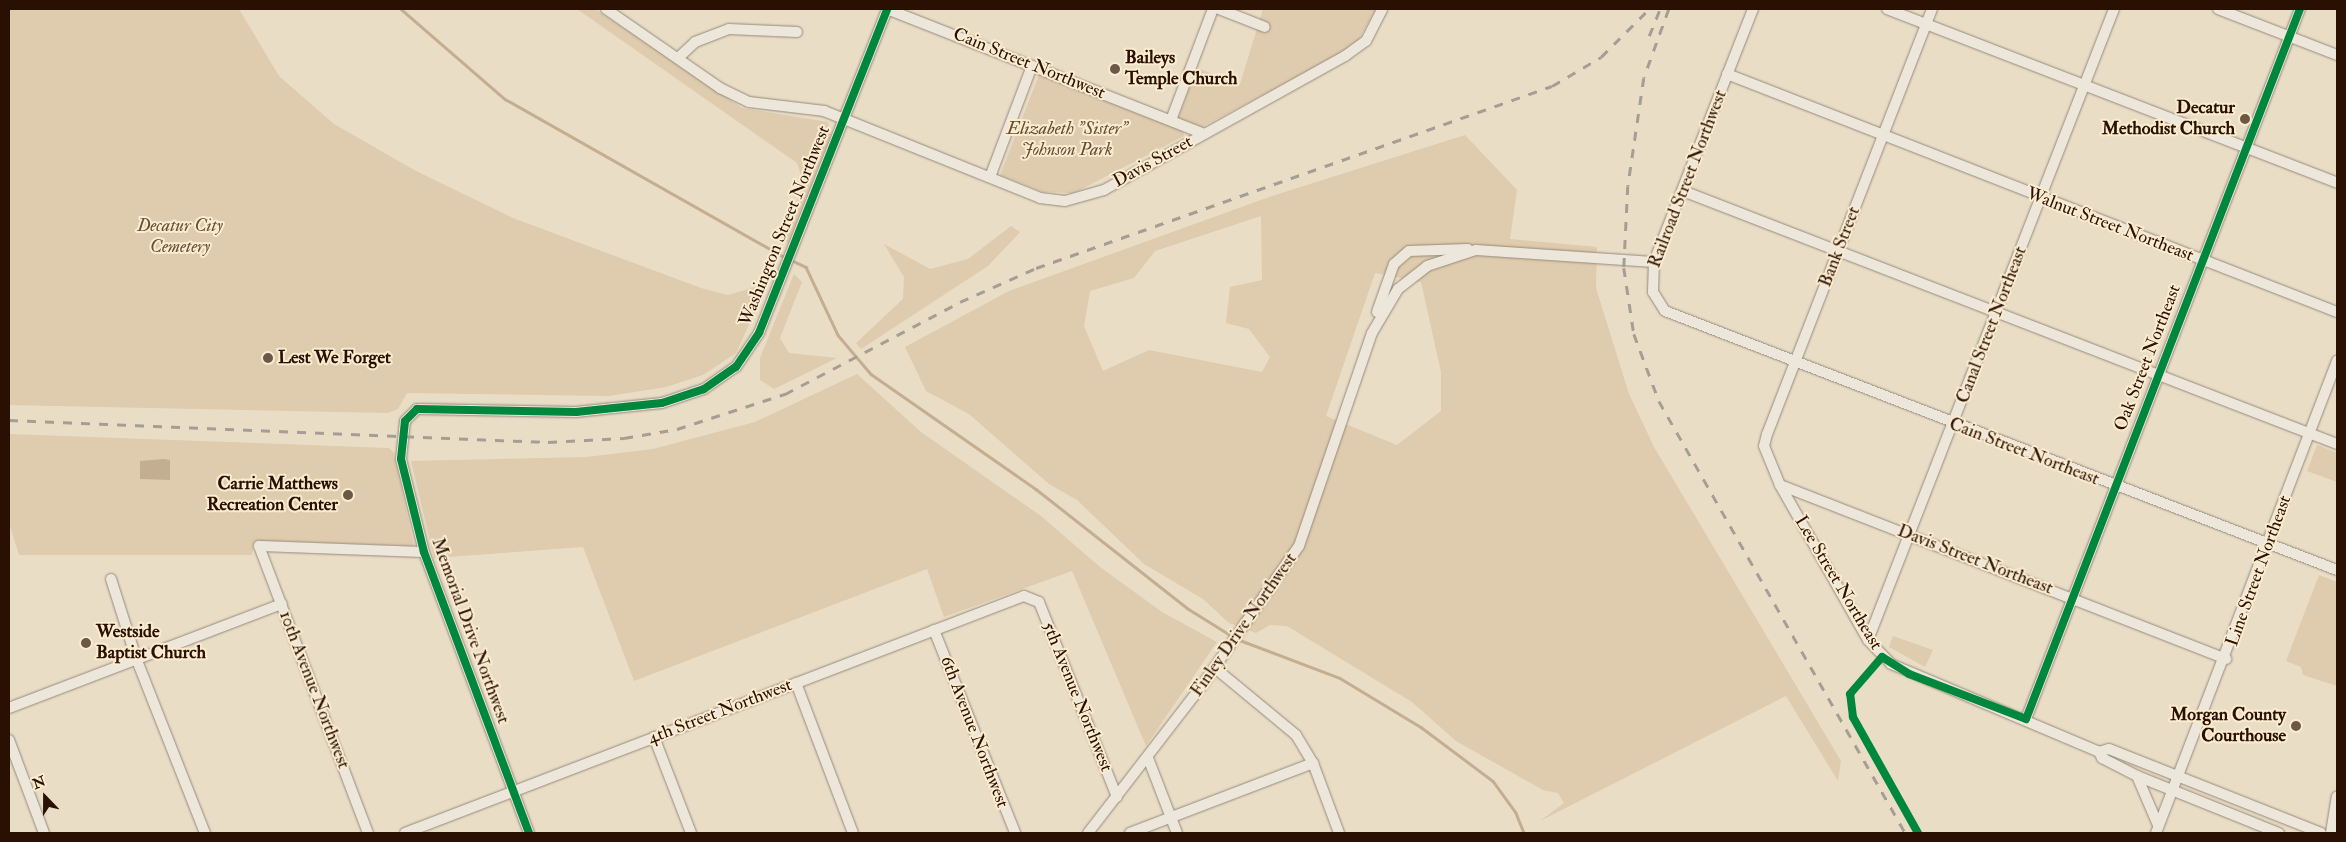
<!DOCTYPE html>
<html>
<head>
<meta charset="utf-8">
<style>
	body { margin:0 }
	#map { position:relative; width:2346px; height:842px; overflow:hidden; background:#eaddc6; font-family:"IM FELL Double Pica",serif }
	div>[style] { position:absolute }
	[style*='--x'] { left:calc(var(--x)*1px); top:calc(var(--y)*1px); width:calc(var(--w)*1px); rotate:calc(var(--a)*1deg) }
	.green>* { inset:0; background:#dfcbad }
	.water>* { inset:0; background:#c4ae91 }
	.stream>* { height:2.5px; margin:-1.25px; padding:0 1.25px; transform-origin:1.25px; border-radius:1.25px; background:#c4ae91 }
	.roads { filter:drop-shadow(0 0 1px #958a7c) drop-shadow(0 0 1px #958a7c) }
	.minor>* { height:10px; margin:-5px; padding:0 5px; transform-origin:5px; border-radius:5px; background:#ede6da }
	.rail>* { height:2.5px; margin-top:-1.25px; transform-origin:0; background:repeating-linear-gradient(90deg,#a69e94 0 9px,transparent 0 18px) }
	.cycleway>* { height:8px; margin:-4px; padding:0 4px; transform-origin:4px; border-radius:4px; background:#00873e }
	.dots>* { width:14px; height:14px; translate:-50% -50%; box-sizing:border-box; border:2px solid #fbecd0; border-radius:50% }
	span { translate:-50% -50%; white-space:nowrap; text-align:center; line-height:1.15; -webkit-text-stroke:4px #fbecd0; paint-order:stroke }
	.poi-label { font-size:18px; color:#2a1003; font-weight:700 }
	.left { translate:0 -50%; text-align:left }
	.right { translate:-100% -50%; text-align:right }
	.street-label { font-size:18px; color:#2a1003 }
	.park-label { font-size:18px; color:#664d37; font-style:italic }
	.frame { position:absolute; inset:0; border:10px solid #2a1003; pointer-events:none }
	.north { position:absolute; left:20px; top:772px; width:50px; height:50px; -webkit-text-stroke:4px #fbecd0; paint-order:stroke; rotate:338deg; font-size:14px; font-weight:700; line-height:20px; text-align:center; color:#2a1003 }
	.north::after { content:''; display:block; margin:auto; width:18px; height:22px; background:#2a1003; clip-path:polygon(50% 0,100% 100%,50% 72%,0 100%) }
</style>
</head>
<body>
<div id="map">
	<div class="green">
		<div style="clip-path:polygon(9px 9px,239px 9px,279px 76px,334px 124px,416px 171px,513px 218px,701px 288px,728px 295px,755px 287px,774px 270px,736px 353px,703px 375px,666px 387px,609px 396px,407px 393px,398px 409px,388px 413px,9px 405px)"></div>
		<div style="clip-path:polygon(577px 9px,595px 9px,742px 108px,828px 122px,831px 135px,788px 243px,781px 239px,804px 184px,797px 163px)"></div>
		<div style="clip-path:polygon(1263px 9px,1376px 9px,1355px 46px,1202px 127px,1178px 118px,1197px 68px,1240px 84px)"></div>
		<div style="clip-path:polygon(1039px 75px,1183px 131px,1184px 136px,1074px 193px,1043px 192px,1000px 175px)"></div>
		<div style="clip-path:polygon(evenodd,1465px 135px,1517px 190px,1510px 239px,1597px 247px,1596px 288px,1629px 394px,1654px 447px,1841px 761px,1838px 781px,1786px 696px,1540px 821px,1564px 803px,1558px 793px,1543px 790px,1456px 741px,1412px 702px,1287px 626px,1270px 625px,1256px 633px,1229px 623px,1203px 599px,1144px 564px,1077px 500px,1049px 484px,969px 414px,926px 391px,905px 347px,1009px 291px,1272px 196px,1465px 135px,1261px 216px,1262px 280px,1230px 287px,1226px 323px,1249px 329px,1270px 357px,1262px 372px,1149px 350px,1103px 371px,1084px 326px,1090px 291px,1134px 278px,1155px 251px,1261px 216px,1465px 135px,1375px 273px,1421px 282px,1441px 372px,1441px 411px,1397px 445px,1326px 416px,1375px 273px)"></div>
		<div style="clip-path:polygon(1011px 226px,1020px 232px,988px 266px,861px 349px,856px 343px,903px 299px,904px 277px,884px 244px,930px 269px,968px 259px)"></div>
		<div style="clip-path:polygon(794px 274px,802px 282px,780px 338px,789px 353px,837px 358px,774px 389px,760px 380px,760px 358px)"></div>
		<div style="clip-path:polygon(857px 374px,921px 432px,1041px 516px,1100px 567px,1162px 612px,1217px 642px,1146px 746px,1072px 571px,944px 617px,927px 569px,634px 681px,583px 547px,434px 558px,411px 461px,586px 457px,653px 449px,755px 422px)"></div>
		<div style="clip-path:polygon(9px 434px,389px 448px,394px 453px,414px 546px,270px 541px,254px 541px,252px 555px,19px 555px,9px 523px)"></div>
		<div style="clip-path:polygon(2317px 445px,2337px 453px,2337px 482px,2307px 471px)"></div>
		<div style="clip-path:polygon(2319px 575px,2337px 582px,2337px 686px,2303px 675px,2301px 667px,2286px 661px)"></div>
		<div style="clip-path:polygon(1893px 636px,1933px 650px,1925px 667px,1889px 647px)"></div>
	</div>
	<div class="water">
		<div style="clip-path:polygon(164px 459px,170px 460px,170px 480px,140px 479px,140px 461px)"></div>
	</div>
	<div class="stream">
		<div style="--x:401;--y:9;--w:138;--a:40.9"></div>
		<div style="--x:505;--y:99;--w:323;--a:29.5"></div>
		<div style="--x:791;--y:260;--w:17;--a:25"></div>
		<div style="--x:806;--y:267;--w:75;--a:64.8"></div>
		<div style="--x:838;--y:335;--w:51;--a:49.8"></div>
		<div style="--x:871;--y:374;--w:201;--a:34.9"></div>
		<div style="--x:1036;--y:489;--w:192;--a:38.2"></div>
		<div style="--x:1187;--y:608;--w:53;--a:31.9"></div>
		<div style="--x:1237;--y:639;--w:110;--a:20.7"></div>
		<div style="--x:1340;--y:678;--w:95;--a:31.2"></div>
		<div style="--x:1421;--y:727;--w:90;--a:36.9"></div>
		<div style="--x:1493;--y:781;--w:39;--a:54"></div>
		<div style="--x:1516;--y:813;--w:22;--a:68"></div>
	</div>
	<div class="roads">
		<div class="minor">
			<div style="--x:606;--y:9;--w:139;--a:34.7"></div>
			<div style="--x:720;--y:88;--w:32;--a:26"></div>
			<div style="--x:749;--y:102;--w:76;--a:6.8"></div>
			<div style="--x:824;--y:111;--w:233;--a:21.9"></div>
			<div style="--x:1040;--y:198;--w:25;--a:7"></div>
			<div style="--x:1065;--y:201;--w:41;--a:-15.8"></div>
			<div style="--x:1104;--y:190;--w:276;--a:-29.1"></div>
			<div style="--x:1345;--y:56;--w:26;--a:-36"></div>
			<div style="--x:1366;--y:41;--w:36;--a:-63"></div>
			<div style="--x:887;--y:9;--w:341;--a:21.5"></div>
			<div style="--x:1219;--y:9;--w:49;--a:21.4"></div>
			<div style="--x:1753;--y:9;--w:272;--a:111.4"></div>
			<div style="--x:1654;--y:262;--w:30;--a:92"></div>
			<div style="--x:1653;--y:292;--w:22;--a:58"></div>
			<div style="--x:1665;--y:311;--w:720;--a:21.08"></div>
			<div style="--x:1887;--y:9;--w:482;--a:21.1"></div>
			<div style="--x:1932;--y:9;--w:456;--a:111.2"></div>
			<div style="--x:1767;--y:434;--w:12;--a:104"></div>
			<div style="--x:1764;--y:446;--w:42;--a:67.7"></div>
			<div style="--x:1780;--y:485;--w:178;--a:60.4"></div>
			<div style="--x:1868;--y:640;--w:33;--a:46"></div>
			<div style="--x:1891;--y:664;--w:226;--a:22.9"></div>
			<div style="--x:2099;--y:752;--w:10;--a:-17"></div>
			<div style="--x:2109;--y:749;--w:228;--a:21.6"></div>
			<div style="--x:2218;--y:9;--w:128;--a:21.1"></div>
			<div style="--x:678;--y:58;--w:23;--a:-43"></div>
			<div style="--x:695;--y:42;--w:36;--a:-21"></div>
			<div style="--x:729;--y:29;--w:68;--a:2.5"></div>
			<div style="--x:1727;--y:74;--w:655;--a:21.31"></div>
			<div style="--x:1171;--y:120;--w:119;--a:-69.3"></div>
			<div style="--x:990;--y:177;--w:119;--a:-69.3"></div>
			<div style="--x:1683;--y:191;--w:701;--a:21.15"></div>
			<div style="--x:1377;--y:312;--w:51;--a:-70.5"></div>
			<div style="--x:1394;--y:264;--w:20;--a:-41"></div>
			<div style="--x:1409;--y:251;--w:59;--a:-1.9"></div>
			<div style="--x:1780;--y:485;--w:479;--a:21.3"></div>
			<div style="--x:111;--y:579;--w:83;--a:72.4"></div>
			<div style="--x:136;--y:658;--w:188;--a:68.5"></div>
			<div style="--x:934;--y:630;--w:219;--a:68.2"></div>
			<div style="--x:1868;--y:640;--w:677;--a:-68.7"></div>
			<div style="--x:1215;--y:668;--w:105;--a:39.6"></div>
			<div style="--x:1296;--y:735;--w:33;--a:59"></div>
			<div style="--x:1313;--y:763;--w:75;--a:69.6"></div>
			<div style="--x:796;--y:683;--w:160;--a:69.2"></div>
			<div style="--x:9;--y:708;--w:292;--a:-20.9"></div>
			<div style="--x:2026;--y:719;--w:761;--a:-68.9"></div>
			<div style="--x:654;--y:737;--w:103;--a:68.9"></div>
			<div style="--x:9;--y:740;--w:99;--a:69.4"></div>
			<div style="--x:2099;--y:752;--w:7;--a:63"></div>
			<div style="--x:2102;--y:758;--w:39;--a:27"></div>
			<div style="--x:2137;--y:776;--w:153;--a:21.9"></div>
			<div style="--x:1148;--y:758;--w:80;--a:68.9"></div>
			<div style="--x:2137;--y:776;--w:53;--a:66.8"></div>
			<div style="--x:368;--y:833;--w:307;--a:-110.8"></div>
			<div style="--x:259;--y:546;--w:165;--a:2.1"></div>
			<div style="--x:405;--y:833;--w:663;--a:-20.95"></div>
			<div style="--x:1024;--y:596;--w:16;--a:22"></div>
			<div style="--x:1039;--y:602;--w:210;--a:68.2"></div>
			<div style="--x:529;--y:833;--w:300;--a:-110.5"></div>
			<div style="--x:424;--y:552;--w:96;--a:-103.9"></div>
			<div style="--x:401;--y:459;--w:38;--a:-84"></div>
			<div style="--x:405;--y:421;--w:17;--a:-45"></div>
			<div style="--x:417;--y:409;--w:159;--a:1.1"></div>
			<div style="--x:576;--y:412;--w:86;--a:-6"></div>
			<div style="--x:662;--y:403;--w:44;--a:-18.4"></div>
			<div style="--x:704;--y:389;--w:39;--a:-35"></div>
			<div style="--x:736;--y:367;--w:41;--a:-55.9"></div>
			<div style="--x:759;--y:333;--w:348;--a:-68.4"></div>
			<div style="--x:1088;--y:833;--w:188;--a:-52.3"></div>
			<div style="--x:1203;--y:684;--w:168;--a:-55.2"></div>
			<div style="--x:1299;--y:546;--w:225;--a:-71.1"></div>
			<div style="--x:1372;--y:333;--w:51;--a:-59.4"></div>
			<div style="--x:1398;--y:289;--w:37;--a:-38"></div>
			<div style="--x:1427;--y:266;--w:52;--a:-18.1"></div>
			<div style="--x:1476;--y:250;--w:178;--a:3.9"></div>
			<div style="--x:1130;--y:833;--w:196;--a:-20.9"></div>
			<div style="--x:2156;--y:833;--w:506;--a:-69.02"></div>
			<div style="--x:2331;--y:833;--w:37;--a:-81"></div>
		</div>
	</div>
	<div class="rail">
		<div style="--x:1669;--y:9;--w:73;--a:109.9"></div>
		<div style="--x:1644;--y:78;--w:109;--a:98.4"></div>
		<div style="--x:1628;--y:186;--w:82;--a:92.8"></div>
		<div style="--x:1624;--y:268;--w:67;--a:81.4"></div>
		<div style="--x:1634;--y:334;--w:72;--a:69.5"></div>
		<div style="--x:1659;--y:401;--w:497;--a:60.3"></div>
		<div style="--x:1649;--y:36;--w:29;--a:-68"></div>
		<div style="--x:9;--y:420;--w:539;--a:2.34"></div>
		<div style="--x:548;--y:442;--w:76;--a:-3"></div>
		<div style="--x:624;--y:438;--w:54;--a:-9.6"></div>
		<div style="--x:677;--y:429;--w:114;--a:-18"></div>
		<div style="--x:785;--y:394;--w:198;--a:-27.7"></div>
		<div style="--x:960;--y:302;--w:83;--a:-24.1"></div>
		<div style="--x:1036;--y:268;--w:547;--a:-19.43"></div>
		<div style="--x:1552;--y:86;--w:57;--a:-30.6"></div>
		<div style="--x:1601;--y:57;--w:68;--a:-45"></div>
	</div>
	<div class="cycleway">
		<div style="--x:529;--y:833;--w:300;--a:-110.5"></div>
		<div style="--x:424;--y:552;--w:96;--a:-103.9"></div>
		<div style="--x:401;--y:459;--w:38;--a:-84"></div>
		<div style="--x:405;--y:421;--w:17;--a:-45"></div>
		<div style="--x:417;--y:409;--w:159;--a:1.1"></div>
		<div style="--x:576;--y:412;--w:86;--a:-6"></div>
		<div style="--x:662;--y:403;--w:44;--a:-18.4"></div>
		<div style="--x:704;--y:389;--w:39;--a:-35"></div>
		<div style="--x:736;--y:367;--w:41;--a:-55.9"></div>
		<div style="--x:759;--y:333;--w:348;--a:-68.4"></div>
		<div style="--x:1918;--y:833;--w:133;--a:-119.3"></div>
		<div style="--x:1853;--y:717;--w:23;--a:-97"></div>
		<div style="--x:1850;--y:694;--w:49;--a:-49.1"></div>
		<div style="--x:1882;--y:657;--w:32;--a:32"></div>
		<div style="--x:1909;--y:674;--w:125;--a:21"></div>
		<div style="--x:2026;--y:719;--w:761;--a:-68.9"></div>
	</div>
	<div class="dots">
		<div style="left:1115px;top:69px;background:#6d5847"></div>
		<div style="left:2245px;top:119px;background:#6d5847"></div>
		<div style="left:268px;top:358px;background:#6d5847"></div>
		<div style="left:348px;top:495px;background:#6d5847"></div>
		<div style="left:86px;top:643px;background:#6d5847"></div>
		<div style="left:2296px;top:726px;background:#6d5847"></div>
	</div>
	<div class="poi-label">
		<span class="left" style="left:1125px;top:69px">Baileys<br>Temple Church</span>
		<span class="right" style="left:2235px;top:119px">Decatur<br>Methodist Church</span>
		<span class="left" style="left:278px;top:358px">Lest We Forget</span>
		<span class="right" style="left:338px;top:495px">Carrie Matthews<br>Recreation Center</span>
		<span class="left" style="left:96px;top:643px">Westside<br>Baptist Church</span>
		<span class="right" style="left:2286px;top:726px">Morgan County<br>Courthouse</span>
	</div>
	<div class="street-label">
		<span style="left:1029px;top:64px;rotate:22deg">Cain Street Northwest</span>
		<span style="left:1153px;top:162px;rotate:-29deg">Davis Street</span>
		<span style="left:1688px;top:179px;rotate:-69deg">Railroad Street Northwest</span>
		<span style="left:2110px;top:225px;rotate:21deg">Walnut Street Northeast</span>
		<span style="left:785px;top:226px;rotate:-68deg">Washington Street Northwest</span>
		<span style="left:1840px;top:247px;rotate:-69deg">Bank Street</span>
		<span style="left:1992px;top:325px;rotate:-69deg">Canal Street Northeast</span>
		<span style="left:2148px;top:358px;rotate:-69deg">Oak Street Northeast</span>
		<span style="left:2024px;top:452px;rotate:21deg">Cain Street Northeast</span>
		<span style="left:1975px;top:560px;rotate:21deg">Davis Street Northeast</span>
		<span style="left:2259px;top:571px;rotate:-70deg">Line Street Northeast</span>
		<span style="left:1838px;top:583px;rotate:59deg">Lee Street Northeast</span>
		<span style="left:1244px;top:625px;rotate:-55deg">Finley Drive Northwest</span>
		<span style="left:470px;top:631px;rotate:70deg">Memorial Drive Northwest</span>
		<span style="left:314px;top:690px;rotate:69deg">10th Avenue Northwest</span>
		<span style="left:1077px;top:697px;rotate:68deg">5th Avenue Northwest</span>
		<span style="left:720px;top:712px;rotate:-21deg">4th Street Northwest</span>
		<span style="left:974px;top:732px;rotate:69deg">6th Avenue Northwest</span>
	</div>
	<div class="park-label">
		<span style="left:1067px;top:140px">Elizabeth "Sister"<br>Johnson Park</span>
		<span style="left:180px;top:237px">Decatur City<br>Cemetery</span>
	</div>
	<div class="frame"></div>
	<div class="north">N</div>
</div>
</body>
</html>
